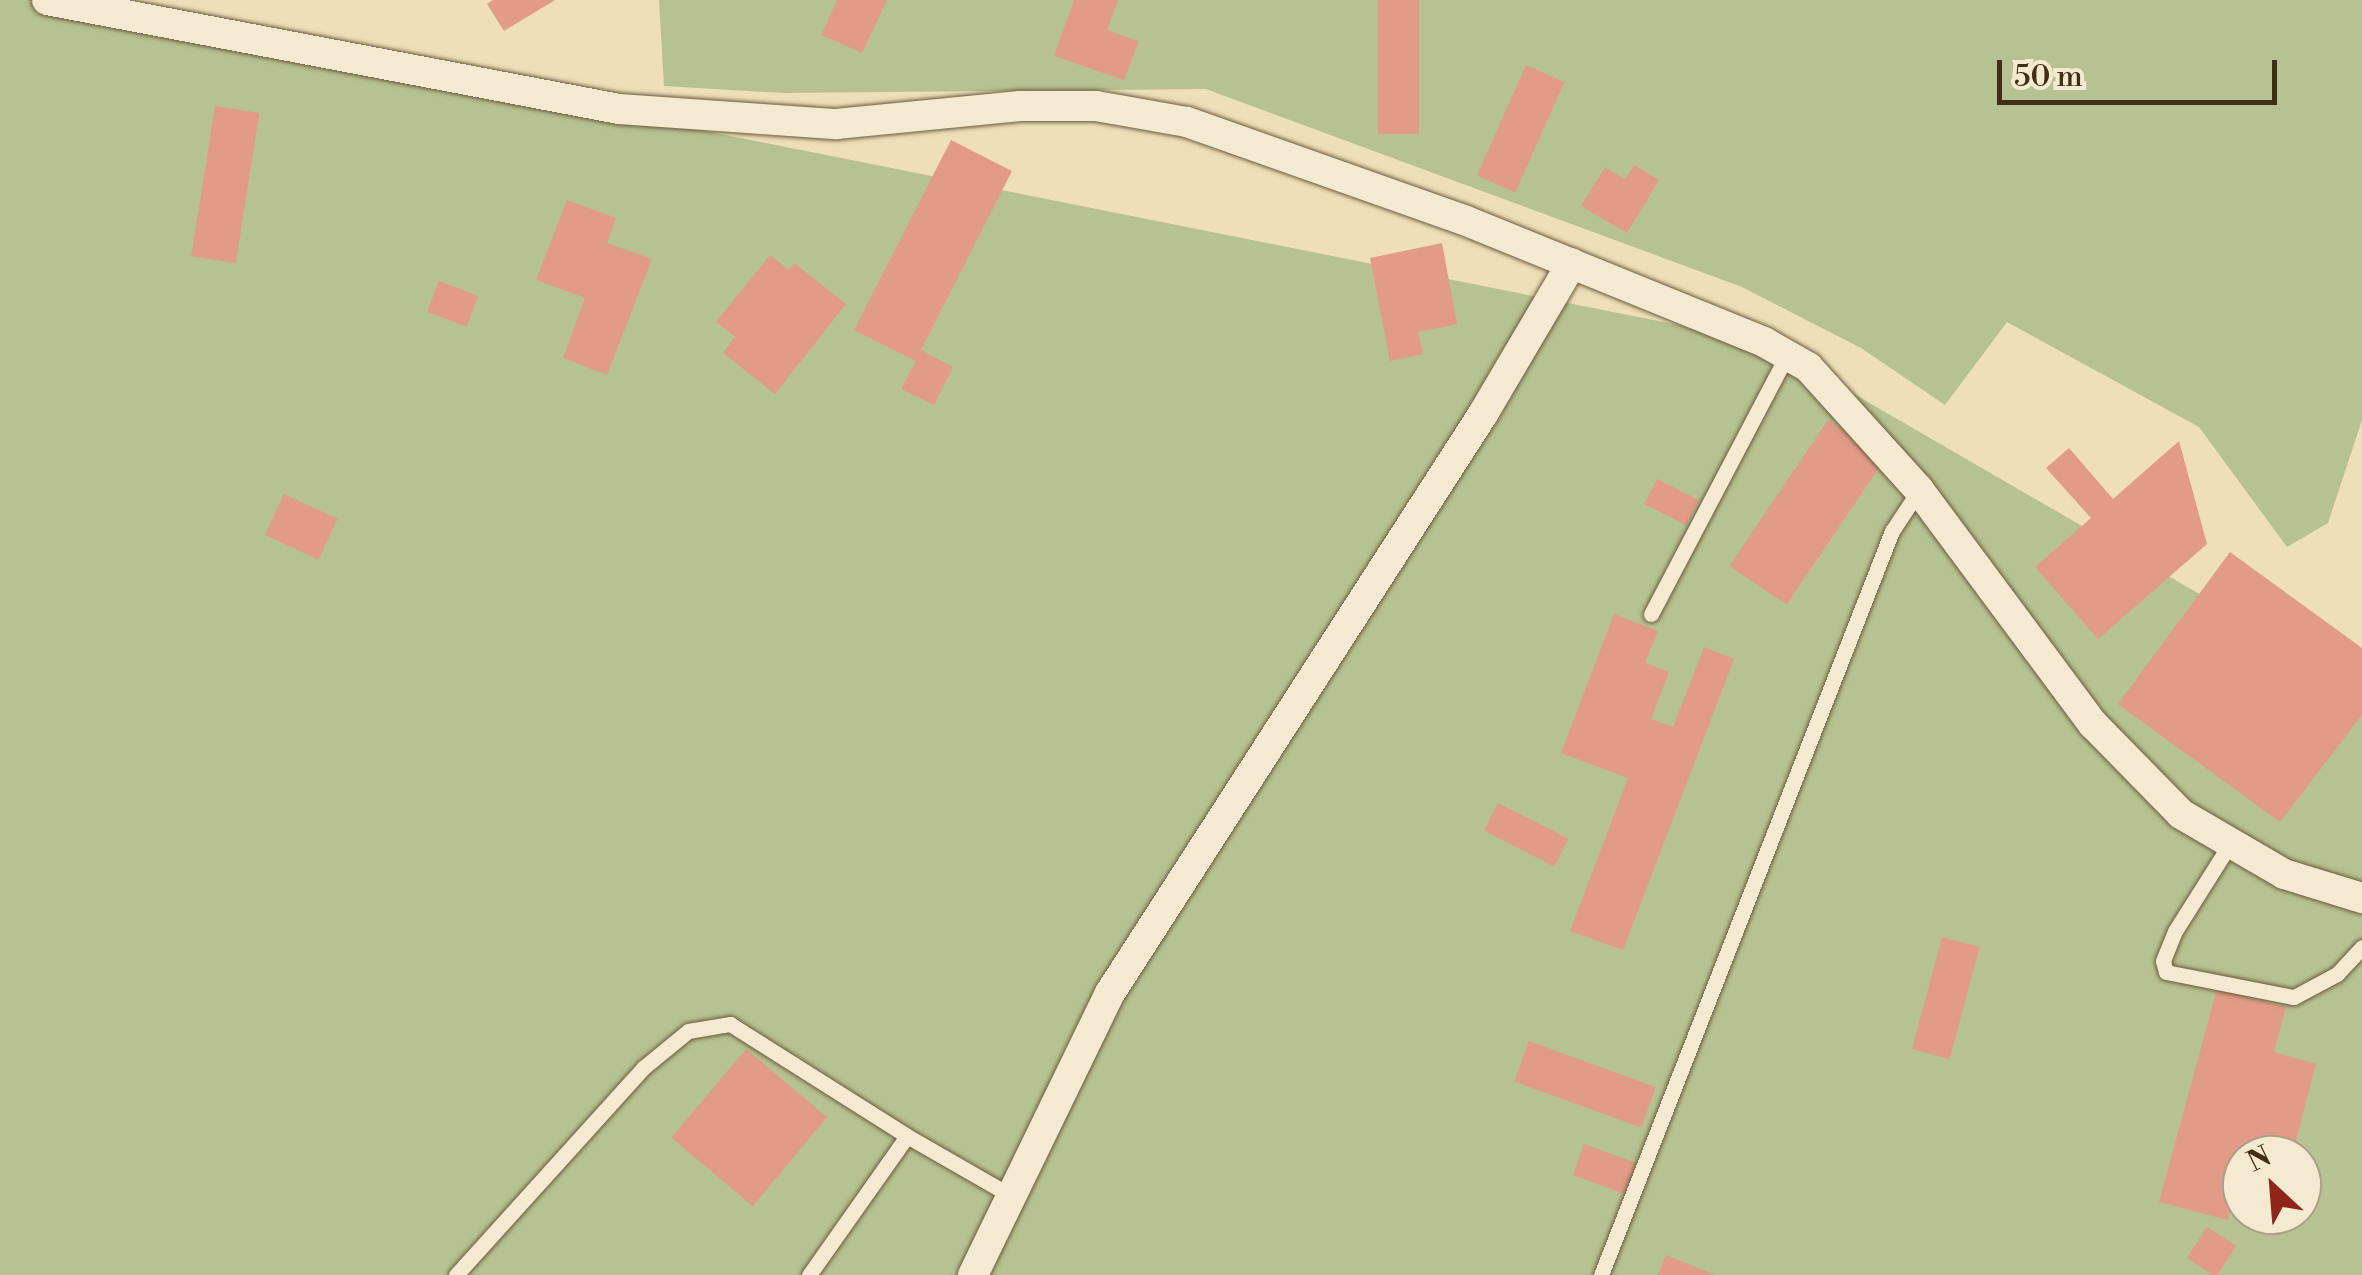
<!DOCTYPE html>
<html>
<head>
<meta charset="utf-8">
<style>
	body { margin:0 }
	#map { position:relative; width:2362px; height:1275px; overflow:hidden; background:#eedfb8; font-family:"Libre Bodoni",serif }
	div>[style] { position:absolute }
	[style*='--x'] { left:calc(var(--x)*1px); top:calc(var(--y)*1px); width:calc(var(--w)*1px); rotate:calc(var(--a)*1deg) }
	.green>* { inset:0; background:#b6c291 }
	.building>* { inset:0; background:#e19b87; transform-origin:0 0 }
	.roads { filter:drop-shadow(0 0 2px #6d5a3d) drop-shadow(0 0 2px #6d5a3d) }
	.service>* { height:15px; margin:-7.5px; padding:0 7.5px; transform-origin:7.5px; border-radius:7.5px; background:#f4ead1 }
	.minor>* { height:30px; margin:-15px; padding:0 15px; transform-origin:15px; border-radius:15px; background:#f4ead1 }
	span { translate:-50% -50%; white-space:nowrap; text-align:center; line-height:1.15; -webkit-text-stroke:10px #f4ead1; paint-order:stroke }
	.north { position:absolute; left:2222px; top:1135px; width:100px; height:100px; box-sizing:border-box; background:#f4ead1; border:2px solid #ad9f85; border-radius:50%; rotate:334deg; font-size:28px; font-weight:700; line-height:40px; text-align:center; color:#422e14 }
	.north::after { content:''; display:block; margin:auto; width:35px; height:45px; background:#8f2418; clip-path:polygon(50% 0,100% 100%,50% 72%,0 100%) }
	.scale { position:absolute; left:1997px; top:60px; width:280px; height:45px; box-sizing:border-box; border:5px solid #422e14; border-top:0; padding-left:12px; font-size:30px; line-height:35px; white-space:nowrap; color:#422e14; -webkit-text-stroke:8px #f4ead1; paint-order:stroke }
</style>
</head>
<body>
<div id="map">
	<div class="green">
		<div style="clip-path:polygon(evenodd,0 0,48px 0,1764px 342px,2362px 688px,2362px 1275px,0 1275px,0 0,2242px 1155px,2302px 1155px,2302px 1215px,2242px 1215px,2242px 1155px)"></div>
		<div style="clip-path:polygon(659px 0,2362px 0,2362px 420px,2328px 523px,2287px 547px,2199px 427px,2007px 322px,1945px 405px,1861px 348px,1742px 287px,1206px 89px,783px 93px,664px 86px)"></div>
	</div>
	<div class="building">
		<div style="clip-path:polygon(493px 0,555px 0,504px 31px,487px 4px)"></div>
		<div style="clip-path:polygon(837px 0,887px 0,862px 53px,821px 35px)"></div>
		<div style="clip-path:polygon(1074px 0,1118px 0,1107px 30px,1139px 41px,1124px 80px,1054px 56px)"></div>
		<div style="left:1378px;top:0;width:41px;height:134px"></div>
		<div style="left:1526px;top:65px;width:42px;height:121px;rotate:24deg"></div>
		<div style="left:215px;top:106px;width:45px;height:152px;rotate:9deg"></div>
		<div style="clip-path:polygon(951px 140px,1012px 171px,921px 350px,953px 367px,934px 405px,901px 389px,916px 361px,854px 330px)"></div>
		<div style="clip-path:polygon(1634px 165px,1659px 180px,1627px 233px,1581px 206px,1605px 167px,1625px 180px)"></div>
		<div style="clip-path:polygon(567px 200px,616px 218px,607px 243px,652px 259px,607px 375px,563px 358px,585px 298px,536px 280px)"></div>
		<div style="clip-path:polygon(1442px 243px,1457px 324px,1418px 332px,1423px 354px,1390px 361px,1370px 258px)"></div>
		<div style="clip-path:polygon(770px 255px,789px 270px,794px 263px,846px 304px,775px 394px,723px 353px,735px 337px,716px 322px)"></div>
		<div style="left:439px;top:281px;width:42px;height:33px;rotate:21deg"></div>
		<div style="left:1828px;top:420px;width:69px;height:176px;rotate:34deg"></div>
		<div style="clip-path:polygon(2179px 441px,2207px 544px,2098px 639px,2035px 567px,2091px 518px,2046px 468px,2069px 448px,2113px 499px)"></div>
		<div style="left:1657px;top:479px;width:47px;height:28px;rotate:27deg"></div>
		<div style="left:284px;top:494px;width:59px;height:45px;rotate:25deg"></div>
		<div style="clip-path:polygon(2230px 552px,2362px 648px,2362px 715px,2280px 822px,2118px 704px)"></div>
		<div style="clip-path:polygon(1614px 614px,1658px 631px,1645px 663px,1669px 672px,1651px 719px,1673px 727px,1704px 647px,1734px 659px,1623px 950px,1570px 931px,1628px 778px,1561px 753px)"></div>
		<div style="left:1498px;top:803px;width:79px;height:31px;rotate:27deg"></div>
		<div style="left:1942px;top:937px;width:39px;height:116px;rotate:15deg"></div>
		<div style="clip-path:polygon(2217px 989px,2286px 1007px,2274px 1052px,2316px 1064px,2292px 1155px,2242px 1155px,2228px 1220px,2159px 1202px)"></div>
		<div style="left:1529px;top:1041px;width:135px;height:43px;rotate:20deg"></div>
		<div style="left:746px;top:1049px;width:106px;height:116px;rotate:40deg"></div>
		<div style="left:1584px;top:1144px;width:56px;height:33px;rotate:20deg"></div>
		<div style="left:2207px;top:1227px;width:35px;height:37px;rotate:33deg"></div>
		<div style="clip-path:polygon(1666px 1255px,1715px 1275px,1658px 1275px)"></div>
	</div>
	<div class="roads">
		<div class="service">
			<div style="--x:1651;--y:614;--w:293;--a:-62.3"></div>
			<div style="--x:2228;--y:847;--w:99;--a:122.2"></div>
			<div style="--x:2175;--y:931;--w:32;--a:112"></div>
			<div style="--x:2163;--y:961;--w:11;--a:75"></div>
			<div style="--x:2166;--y:972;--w:130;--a:11.1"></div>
			<div style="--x:2294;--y:997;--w:49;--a:-28.1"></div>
			<div style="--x:2337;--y:974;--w:37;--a:-47"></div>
			<div style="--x:456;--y:1275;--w:279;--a:-47.9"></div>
			<div style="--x:643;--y:1068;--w:58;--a:-39.4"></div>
			<div style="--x:688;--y:1031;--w:43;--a:-9.5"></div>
			<div style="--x:730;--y:1024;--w:209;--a:32.3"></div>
			<div style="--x:809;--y:1275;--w:170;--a:-54.8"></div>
			<div style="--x:907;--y:1136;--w:116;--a:29.9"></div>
			<div style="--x:1601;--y:1275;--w:799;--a:-68.64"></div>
			<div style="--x:1892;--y:531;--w:49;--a:-56.6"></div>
		</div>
		<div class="minor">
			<div style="--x:47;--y:0;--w:582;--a:10.79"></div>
			<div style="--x:619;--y:109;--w:218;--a:4"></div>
			<div style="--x:836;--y:124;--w:185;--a:-5.6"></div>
			<div style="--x:1020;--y:106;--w:76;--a:0"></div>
			<div style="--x:1096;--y:106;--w:92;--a:10"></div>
			<div style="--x:1187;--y:122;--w:294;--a:19.5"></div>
			<div style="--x:1464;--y:220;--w:324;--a:22.1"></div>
			<div style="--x:1764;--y:342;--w:51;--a:29.6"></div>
			<div style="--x:1808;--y:367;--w:166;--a:47.9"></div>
			<div style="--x:1919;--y:490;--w:292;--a:53.4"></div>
			<div style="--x:2093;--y:724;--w:126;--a:45.6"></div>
			<div style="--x:2181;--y:814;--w:119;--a:30.2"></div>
			<div style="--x:2284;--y:874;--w:82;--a:17.1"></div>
			<div style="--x:973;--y:1275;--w:314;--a:-64.1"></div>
			<div style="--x:1110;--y:993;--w:689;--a:-57.21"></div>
			<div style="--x:1483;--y:414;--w:175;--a:-59.5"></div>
		</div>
	</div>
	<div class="north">N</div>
	<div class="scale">50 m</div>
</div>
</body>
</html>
